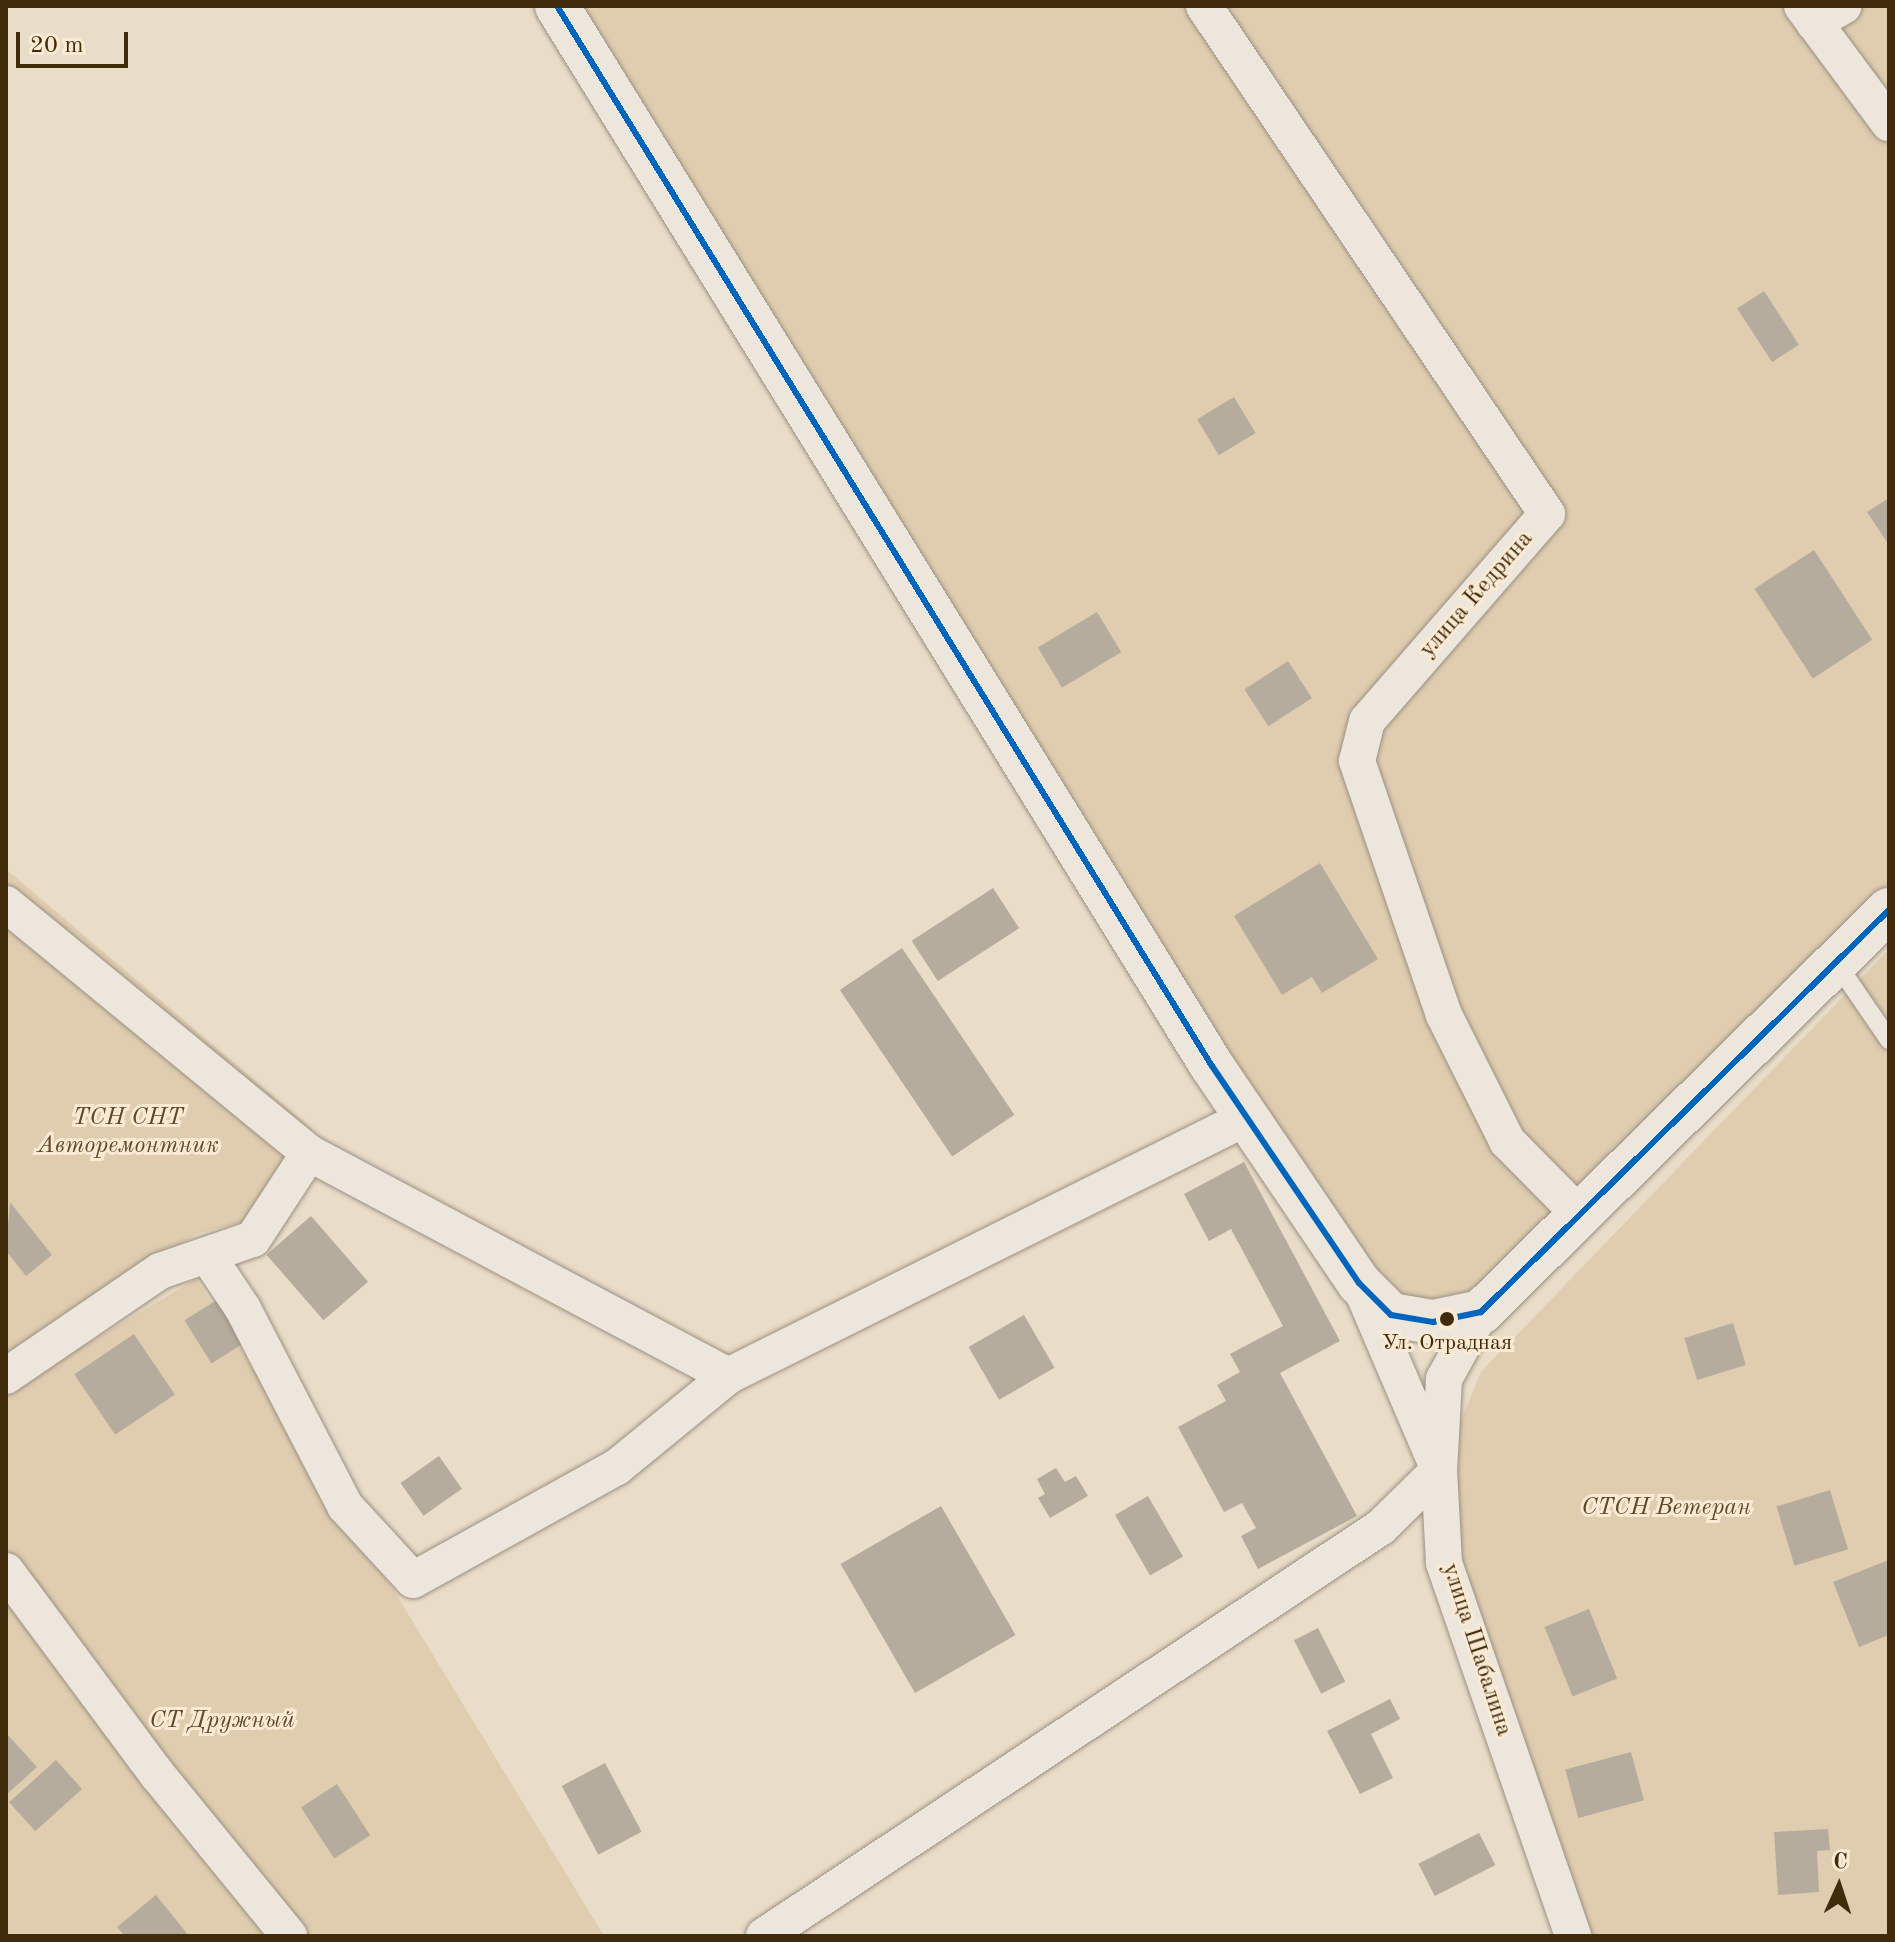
<!DOCTYPE html>
<html>
<head>
<meta charset="utf-8">
<style>
	body { margin:0 }
	#map { position:relative; width:1895px; height:1942px; overflow:hidden; background:#e9dcc8; font-family:"Old Standard TT",serif }
	div>[style] { position:absolute }
	[style*='--x'] { left:calc(var(--x)*1px); top:calc(var(--y)*1px); width:calc(var(--w)*1px); rotate:calc(var(--a)*1deg) }
	.green>* { inset:0; background:#e0cdb0 }
	.building>* { inset:0; background:#b6ac9d; transform-origin:0 0 }
	.roads { filter:drop-shadow(0 0 2px #9b9182) drop-shadow(0 0 2px #9b9182) }
	.lane>* { height:18px; margin:-9px; padding:0 9px; transform-origin:9px; border-radius:9px; background:#ece6dc }
	.street>* { height:36px; margin:-18px; padding:0 18px; transform-origin:18px; border-radius:18px; background:#ece6dc }
	.secondary>* { height:44px; margin:-22px; padding:0 22px; transform-origin:22px; border-radius:22px; background:#ece6dc }
	.bus-1>* { height:6px; margin:-3px; padding:0 3px; transform-origin:3px; border-radius:3px; background:#0065bd }
	.dots>* { width:22px; height:22px; translate:-50% -50%; box-sizing:border-box; border:4px solid #faead3; border-radius:50% }
	span { translate:-50% -50%; white-space:nowrap; text-align:center; line-height:1.15; -webkit-text-stroke:6px #faead3; paint-order:stroke }
	.bus-label { font-size:22px; color:#402b0b }
	.street-label { font-size:24px; color:#402b0b }
	.park-label { font-size:24px; color:#5e4928; font-style:italic }
	.frame { position:absolute; inset:0; border:8px solid #402b0b; pointer-events:none }
	.north { position:absolute; left:1799px; top:1846px; width:80px; height:80px; -webkit-text-stroke:6px #faead3; paint-order:stroke; rotate:3deg; font-size:22px; font-weight:700; line-height:32px; text-align:center; color:#402b0b }
	.north::after { content:''; display:block; margin:auto; width:28px; height:36px; background:#402b0b; clip-path:polygon(50% 0,100% 100%,50% 72%,0 100%) }
	.scale { position:absolute; left:16px; top:32px; width:112px; height:36px; box-sizing:border-box; border:4px solid #402b0b; border-top:0; padding-left:10px; font-size:24px; line-height:28px; white-space:nowrap; color:#402b0b; -webkit-text-stroke:6px #faead3; paint-order:stroke }
</style>
</head>
<body>
<div id="map">
	<div class="green">
		<div style="clip-path:polygon(557px 6px,1889px 6px,1889px 885px,1514px 1282px,1433px 1322px,1359px 1283px)"></div>
		<div style="clip-path:polygon(6px 869px,312px 1129px,242px 1222px,196px 1234px,6px 1356px)"></div>
		<div style="clip-path:polygon(1889px 949px,1889px 1936px,1562px 1936px,1437px 1478px,1481px 1372px)"></div>
		<div style="clip-path:polygon(196px 1279px,391px 1586px,604px 1936px,6px 1936px,6px 1392px)"></div>
	</div>
	<div class="building">
		<div style="left:1764px;top:291px;width:64px;height:32px;rotate:57deg"></div>
		<div style="left:1234px;top:397px;width:42px;height:43px;rotate:59deg"></div>
		<div style="clip-path:polygon(1889px 498px,1889px 545px,1867px 512px)"></div>
		<div style="left:1814px;top:550px;width:107px;height:71px;rotate:57deg"></div>
		<div style="left:1097px;top:612px;width:47px;height:69px;rotate:59deg"></div>
		<div style="left:1288px;top:661px;width:44px;height:52px;rotate:57deg"></div>
		<div style="clip-path:polygon(1320px 863px,1378px 959px,1322px 993px,1312px 977px,1282px 995px,1234px 916px)"></div>
		<div style="left:993px;top:888px;width:48px;height:97px;rotate:57deg"></div>
		<div style="left:902px;top:948px;width:201px;height:75px;rotate:56deg"></div>
		<div style="clip-path:polygon(1244px 1162px,1340px 1341px,1280px 1373px,1357px 1516px,1258px 1569px,1241px 1536px,1256px 1528px,1242px 1503px,1224px 1512px,1178px 1427px,1226px 1401px,1217px 1385px,1240px 1372px,1230px 1354px,1283px 1326px,1231px 1229px,1209px 1241px,1184px 1194px)"></div>
		<div style="clip-path:polygon(10px 1202px,52px 1255px,26px 1276px,6px 1251px)"></div>
		<div style="left:311px;top:1216px;width:87px;height:59px;rotate:49deg"></div>
		<div style="left:220px;top:1298px;width:51px;height:42px;rotate:58deg"></div>
		<div style="left:1024px;top:1315px;width:61px;height:64px;rotate:60deg"></div>
		<div style="left:1733px;top:1323px;width:44px;height:51px;rotate:73deg"></div>
		<div style="left:134px;top:1334px;width:73px;height:72px;rotate:56deg"></div>
		<div style="left:439px;top:1456px;width:40px;height:47px;rotate:55deg"></div>
		<div style="clip-path:polygon(1056px 1468px,1065px 1482px,1076px 1476px,1088px 1496px,1050px 1518px,1038px 1498px,1045px 1494px,1037px 1479px)"></div>
		<div style="left:1830px;top:1490px;width:62px;height:56px;rotate:73deg"></div>
		<div style="left:1148px;top:1496px;width:70px;height:38px;rotate:60deg"></div>
		<div style="left:941px;top:1506px;width:149px;height:116px;rotate:60deg"></div>
		<div style="clip-path:polygon(1889px 1560px,1889px 1635px,1859px 1647px,1833px 1582px)"></div>
		<div style="left:1589px;top:1609px;width:75px;height:48px;rotate:68deg"></div>
		<div style="left:1318px;top:1628px;width:60px;height:27px;rotate:63deg"></div>
		<div style="clip-path:polygon(1390px 1699px,1400px 1719px,1371px 1734px,1393px 1778px,1360px 1794px,1327px 1731px)"></div>
		<div style="clip-path:polygon(6px 1733px,37px 1767px,6px 1795px)"></div>
		<div style="left:1631px;top:1752px;width:50px;height:68px;rotate:75deg"></div>
		<div style="left:56px;top:1760px;width:39px;height:63px;rotate:48deg"></div>
		<div style="left:605px;top:1763px;width:78px;height:49px;rotate:62deg"></div>
		<div style="left:337px;top:1784px;width:61px;height:43px;rotate:57deg"></div>
		<div style="clip-path:polygon(1828px 1829px,1830px 1850px,1817px 1851px,1819px 1892px,1778px 1895px,1774px 1832px)"></div>
		<div style="left:1479px;top:1833px;width:36px;height:68px;rotate:63deg"></div>
		<div style="clip-path:polygon(156px 1895px,189px 1936px,125px 1936px,117px 1927px)"></div>
	</div>
	<div class="roads">
		<div class="lane">
			<div style="--x:1835;--y:961;--w:96;--a:55.6"></div>
		</div>
		<div class="street">
			<div style="--x:1204;--y:6;--w:613;--a:55.97"></div>
			<div style="--x:1547;--y:514;--w:274;--a:131"></div>
			<div style="--x:1367;--y:721;--w:41;--a:104"></div>
			<div style="--x:1357;--y:761;--w:268;--a:71.1"></div>
			<div style="--x:1444;--y:1015;--w:141;--a:63.4"></div>
			<div style="--x:1507;--y:1141;--w:103;--a:45.4"></div>
			<div style="--x:1802;--y:6;--w:146;--a:53.4"></div>
			<div style="--x:1814;--y:23;--w:34;--a:-30"></div>
			<div style="--x:6;--y:904;--w:392;--a:39.4"></div>
			<div style="--x:309;--y:1153;--w:475;--a:28"></div>
			<div style="--x:728;--y:1376;--w:579;--a:-26.48"></div>
			<div style="--x:207;--y:1255;--w:65;--a:56.3"></div>
			<div style="--x:243;--y:1309;--w:222;--a:62.6"></div>
			<div style="--x:345;--y:1506;--w:100;--a:47.4"></div>
			<div style="--x:413;--y:1580;--w:233;--a:-29"></div>
			<div style="--x:617;--y:1467;--w:144;--a:-39.3"></div>
			<div style="--x:1361;--y:1288;--w:193;--a:66.8"></div>
			<div style="--x:1481;--y:1312;--w:77;--a:118.9"></div>
			<div style="--x:1444;--y:1379;--w:91;--a:93.1"></div>
			<div style="--x:1439;--y:1470;--w:93;--a:86.9"></div>
			<div style="--x:1444;--y:1563;--w:395;--a:70.9"></div>
			<div style="--x:6;--y:1376;--w:186;--a:-34.3"></div>
			<div style="--x:160;--y:1271;--w:98;--a:-19"></div>
			<div style="--x:253;--y:1239;--w:103;--a:-56.9"></div>
			<div style="--x:6;--y:1571;--w:253;--a:53.4"></div>
			<div style="--x:157;--y:1774;--w:209;--a:50.8"></div>
			<div style="--x:764;--y:1936;--w:740;--a:-33.54"></div>
			<div style="--x:1381;--y:1527;--w:81;--a:-44.5"></div>
		</div>
		<div class="secondary">
			<div style="--x:557;--y:6;--w:1246;--a:58.29"></div>
			<div style="--x:1212;--y:1066;--w:262;--a:55.9"></div>
			<div style="--x:1359;--y:1283;--w:45;--a:45"></div>
			<div style="--x:1391;--y:1315;--w:43;--a:9.5"></div>
			<div style="--x:1433;--y:1322;--w:49;--a:-11.8"></div>
			<div style="--x:1481;--y:1312;--w:573;--a:-44.58"></div>
		</div>
	</div>
	<div class="bus-1">
		<div style="--x:557;--y:6;--w:1246;--a:58.29"></div>
		<div style="--x:1212;--y:1066;--w:262;--a:55.9"></div>
		<div style="--x:1359;--y:1283;--w:45;--a:45"></div>
		<div style="--x:1391;--y:1315;--w:43;--a:9.5"></div>
		<div style="--x:1433;--y:1322;--w:49;--a:-11.8"></div>
		<div style="--x:1481;--y:1312;--w:573;--a:-44.58"></div>
	</div>
	<div class="dots">
		<div style="left:1447px;top:1319px;background:#402b0b"></div>
	</div>
	<div class="bus-label">
		<span style="left:1447px;top:1344px">Ул. Отрадная</span>
	</div>
	<div class="street-label">
		<span style="left:1477px;top:595px;rotate:-49deg">улица Кедрина</span>
		<span style="left:1476px;top:1650px;rotate:72deg">улица Шабалина</span>
	</div>
	<div class="park-label">
		<span style="left:128px;top:1133px">ТСН СНТ<br>Авторемонтник</span>
		<span style="left:1666px;top:1509px">СТСН Ветеран</span>
		<span style="left:222px;top:1722px">СТ Дружный</span>
	</div>
	<div class="frame"></div>
	<div class="north">С</div>
	<div class="scale">20 m</div>
</div>
</body>
</html>
